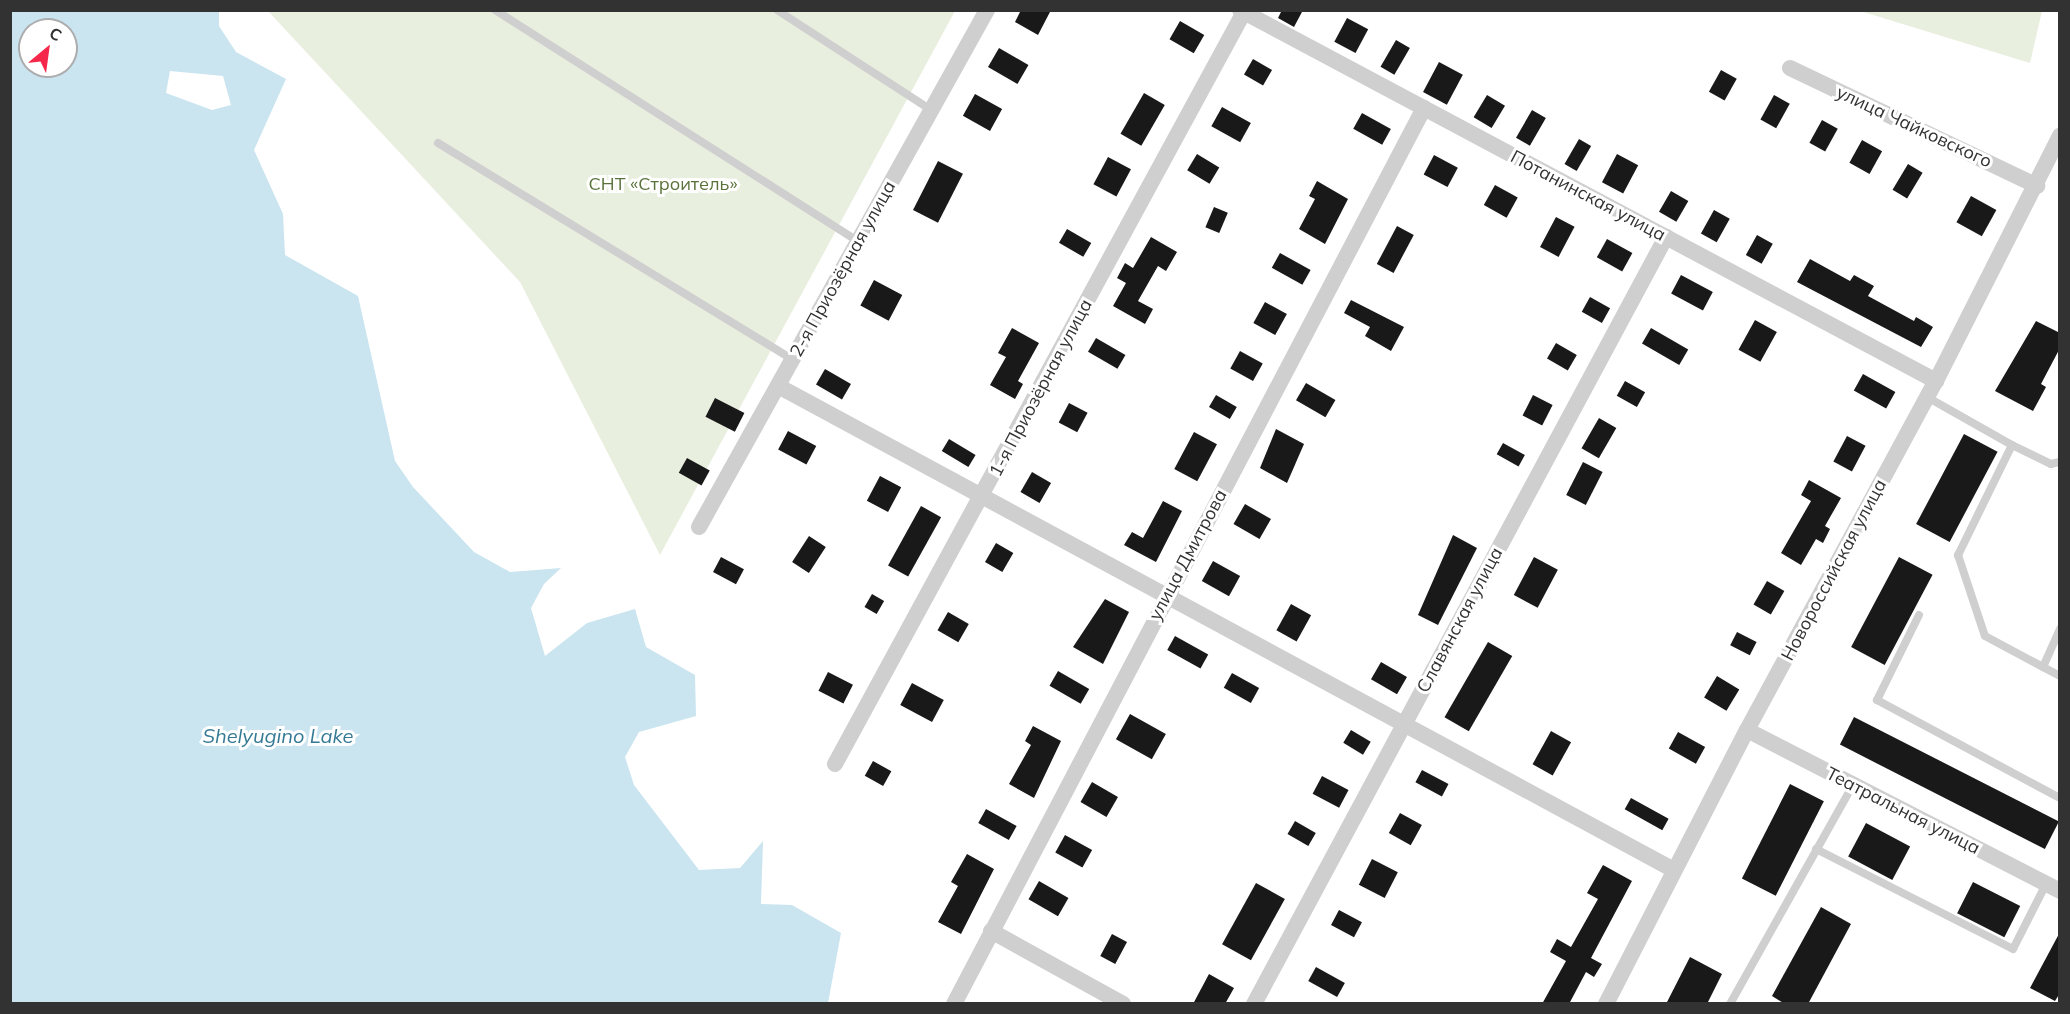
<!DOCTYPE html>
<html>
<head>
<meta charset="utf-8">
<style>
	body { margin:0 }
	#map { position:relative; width:2070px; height:1014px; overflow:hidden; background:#fff; font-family:Mulish,sans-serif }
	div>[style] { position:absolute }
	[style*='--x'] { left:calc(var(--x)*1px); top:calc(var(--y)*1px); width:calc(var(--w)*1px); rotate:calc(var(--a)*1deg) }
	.green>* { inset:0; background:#e9efdf }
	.water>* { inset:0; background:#cae5f0 }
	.building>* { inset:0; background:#191919; transform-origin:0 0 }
	.service>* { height:8px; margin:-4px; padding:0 4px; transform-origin:4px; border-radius:4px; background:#cfcfcf }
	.minor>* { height:16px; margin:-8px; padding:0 8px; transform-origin:8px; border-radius:8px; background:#cfcfcf }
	span { translate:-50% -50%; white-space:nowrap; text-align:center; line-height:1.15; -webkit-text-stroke:6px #fff; paint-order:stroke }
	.street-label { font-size:18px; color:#323232 }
	.park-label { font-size:18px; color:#5a723a }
	.water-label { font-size:20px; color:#357a95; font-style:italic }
	.frame { position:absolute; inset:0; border:12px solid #323232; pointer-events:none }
	.north { position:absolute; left:18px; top:18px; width:60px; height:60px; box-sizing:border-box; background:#fff; border:2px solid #adadad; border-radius:50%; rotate:29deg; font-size:16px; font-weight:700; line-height:24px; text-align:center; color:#323232 }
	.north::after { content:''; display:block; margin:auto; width:21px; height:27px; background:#f5274a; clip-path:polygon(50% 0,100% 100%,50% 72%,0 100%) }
</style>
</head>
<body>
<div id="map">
	<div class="green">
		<div style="clip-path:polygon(268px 11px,955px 11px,660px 555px,520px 282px)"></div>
		<div style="clip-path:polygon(1860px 11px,2042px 11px,2030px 63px)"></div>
	</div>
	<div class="water">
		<div style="clip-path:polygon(evenodd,10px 11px,219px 11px,219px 26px,236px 52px,286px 79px,254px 150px,283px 214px,285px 255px,358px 296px,395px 461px,413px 487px,474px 552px,510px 572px,561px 568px,544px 584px,531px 608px,545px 656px,587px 623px,635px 609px,646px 647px,695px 675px,696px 716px,639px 732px,625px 757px,634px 785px,699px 870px,740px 868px,763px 841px,761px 904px,792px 905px,841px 933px,828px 1003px,11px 1003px,10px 11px,30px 30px,66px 30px,66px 66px,30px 66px,30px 30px,10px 11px,170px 71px,223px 76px,231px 105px,212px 110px,166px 93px,170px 71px)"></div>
	</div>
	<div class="building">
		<div style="clip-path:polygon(1021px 10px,1051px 10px,1038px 35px,1015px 22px)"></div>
		<div style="clip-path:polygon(1282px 10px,1303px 10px,1294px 27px,1278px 18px)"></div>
		<div style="left:1347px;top:18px;width:24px;height:27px;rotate:28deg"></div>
		<div style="left:1180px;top:21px;width:28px;height:21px;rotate:30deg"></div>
		<div style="left:1396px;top:40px;width:16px;height:31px;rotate:30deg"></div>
		<div style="left:999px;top:48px;width:34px;height:22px;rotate:30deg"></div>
		<div style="left:1253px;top:59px;width:22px;height:18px;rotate:30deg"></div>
		<div style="left:1439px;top:62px;width:27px;height:34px;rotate:28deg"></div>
		<div style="left:1721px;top:70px;width:18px;height:25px;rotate:29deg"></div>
		<div style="left:1144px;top:93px;width:24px;height:47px;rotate:30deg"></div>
		<div style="left:975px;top:94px;width:31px;height:25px;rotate:29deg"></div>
		<div style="left:1487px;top:95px;width:21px;height:26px;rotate:31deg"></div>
		<div style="left:1774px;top:95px;width:18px;height:28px;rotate:29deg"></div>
		<div style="left:1222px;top:107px;width:33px;height:22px;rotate:29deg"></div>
		<div style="left:1532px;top:110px;width:16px;height:32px;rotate:30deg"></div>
		<div style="left:1362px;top:113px;width:33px;height:18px;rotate:29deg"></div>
		<div style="left:1822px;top:120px;width:18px;height:26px;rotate:29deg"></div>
		<div style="left:1579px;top:139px;width:14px;height:29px;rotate:30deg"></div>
		<div style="left:1862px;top:140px;width:23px;height:26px;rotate:29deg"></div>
		<div style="left:1197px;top:154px;width:26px;height:19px;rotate:31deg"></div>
		<div style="left:1617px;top:154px;width:24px;height:32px;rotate:28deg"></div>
		<div style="left:1434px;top:155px;width:27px;height:22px;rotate:28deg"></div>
		<div style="left:1108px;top:157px;width:26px;height:31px;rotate:28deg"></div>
		<div style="left:938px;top:161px;width:28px;height:55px;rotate:27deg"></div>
		<div style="left:1908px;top:164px;width:17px;height:30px;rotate:31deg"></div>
		<div style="clip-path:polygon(1317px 181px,1348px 199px,1325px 244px,1299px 229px,1315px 199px,1309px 196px)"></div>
		<div style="left:1495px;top:185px;width:26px;height:23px;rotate:29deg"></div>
		<div style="left:1671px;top:191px;width:20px;height:24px;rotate:30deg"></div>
		<div style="left:1971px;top:196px;width:29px;height:30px;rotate:29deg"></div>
		<div style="left:1214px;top:207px;width:15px;height:22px;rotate:23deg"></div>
		<div style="left:1714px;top:210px;width:18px;height:27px;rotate:29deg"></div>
		<div style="left:1556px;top:217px;width:21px;height:34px;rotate:28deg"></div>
		<div style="left:1397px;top:226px;width:19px;height:43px;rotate:28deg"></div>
		<div style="left:1067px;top:229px;width:28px;height:16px;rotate:30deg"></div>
		<div style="left:1757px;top:235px;width:18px;height:23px;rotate:29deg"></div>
		<div style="clip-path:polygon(1151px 237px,1177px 252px,1166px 271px,1158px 266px,1138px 301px,1153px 309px,1145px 324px,1113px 306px,1126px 283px,1117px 278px,1125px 263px,1133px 268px)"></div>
		<div style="left:1607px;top:239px;width:29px;height:21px;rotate:29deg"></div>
		<div style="left:1280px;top:253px;width:35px;height:17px;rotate:29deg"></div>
		<div style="clip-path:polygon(1810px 259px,1850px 281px,1854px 275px,1874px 286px,1868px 296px,1914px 321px,1916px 317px,1933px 327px,1921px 347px,1797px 282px)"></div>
		<div style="left:1681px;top:275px;width:36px;height:21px;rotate:28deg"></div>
		<div style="left:874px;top:280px;width:32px;height:29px;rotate:28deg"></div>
		<div style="left:1590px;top:297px;width:23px;height:17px;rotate:29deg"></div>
		<div style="clip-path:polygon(1351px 300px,1404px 327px,1391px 351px,1365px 336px,1370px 327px,1344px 313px)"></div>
		<div style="left:1265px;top:302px;width:25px;height:24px;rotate:29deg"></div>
		<div style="left:1755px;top:320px;width:25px;height:34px;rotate:29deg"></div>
		<div style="clip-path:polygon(2036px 321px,2060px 333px,2060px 348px,2041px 384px,2046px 387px,2033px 411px,1995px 391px)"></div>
		<div style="clip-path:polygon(1012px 328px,1039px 343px,1018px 381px,1023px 384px,1015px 399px,990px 385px,1006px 357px,998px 353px)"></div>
		<div style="left:1651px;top:328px;width:43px;height:18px;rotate:30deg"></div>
		<div style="left:1096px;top:338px;width:34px;height:16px;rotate:30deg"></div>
		<div style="left:1556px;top:343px;width:24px;height:18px;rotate:30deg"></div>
		<div style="left:1240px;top:351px;width:26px;height:20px;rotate:29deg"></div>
		<div style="left:825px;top:369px;width:30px;height:18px;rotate:30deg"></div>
		<div style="left:1863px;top:374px;width:37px;height:19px;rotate:29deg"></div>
		<div style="left:1625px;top:381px;width:23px;height:17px;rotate:29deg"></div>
		<div style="left:1306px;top:383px;width:34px;height:20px;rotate:30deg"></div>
		<div style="left:1216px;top:395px;width:24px;height:14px;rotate:30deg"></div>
		<div style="left:1533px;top:395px;width:22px;height:23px;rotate:27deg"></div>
		<div style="left:715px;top:398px;width:33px;height:21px;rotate:27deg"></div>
		<div style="left:1069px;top:403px;width:21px;height:22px;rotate:28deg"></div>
		<div style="left:1599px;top:418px;width:20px;height:35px;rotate:30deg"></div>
		<div style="clip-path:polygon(1276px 429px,1304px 444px,1287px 483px,1260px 468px)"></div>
		<div style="left:788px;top:431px;width:32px;height:21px;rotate:28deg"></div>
		<div style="left:1194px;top:432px;width:26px;height:42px;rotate:28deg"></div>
		<div style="left:1964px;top:434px;width:38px;height:102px;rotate:28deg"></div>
		<div style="left:1847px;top:436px;width:21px;height:29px;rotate:28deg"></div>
		<div style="left:949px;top:439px;width:31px;height:14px;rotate:31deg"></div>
		<div style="left:1503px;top:443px;width:25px;height:13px;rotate:29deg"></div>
		<div style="left:687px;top:458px;width:26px;height:17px;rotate:29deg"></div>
		<div style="left:1583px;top:462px;width:22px;height:37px;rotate:27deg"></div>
		<div style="left:1032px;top:472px;width:22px;height:23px;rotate:30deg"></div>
		<div style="left:880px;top:476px;width:24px;height:28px;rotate:28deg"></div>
		<div style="clip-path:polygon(1809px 480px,1841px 498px,1825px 526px,1830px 529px,1823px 543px,1816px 539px,1801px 565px,1781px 553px,1811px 501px,1801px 495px)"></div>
		<div style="clip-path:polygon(1163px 501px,1182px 511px,1156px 562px,1124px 545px,1132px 532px,1143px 538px)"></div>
		<div style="left:1245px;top:504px;width:30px;height:23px;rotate:30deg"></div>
		<div style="left:921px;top:506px;width:23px;height:68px;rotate:29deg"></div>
		<div style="clip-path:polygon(1453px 535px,1477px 548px,1438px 625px,1418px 615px)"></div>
		<div style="left:809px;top:536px;width:20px;height:31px;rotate:33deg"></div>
		<div style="left:996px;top:543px;width:20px;height:22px;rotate:30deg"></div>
		<div style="left:721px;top:557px;width:26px;height:17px;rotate:28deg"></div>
		<div style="left:1534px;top:557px;width:27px;height:43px;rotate:28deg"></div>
		<div style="left:1899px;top:557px;width:38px;height:102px;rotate:28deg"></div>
		<div style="left:1213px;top:561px;width:31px;height:23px;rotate:29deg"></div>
		<div style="left:1767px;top:581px;width:20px;height:27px;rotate:30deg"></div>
		<div style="left:872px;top:594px;width:14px;height:15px;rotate:30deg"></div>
		<div style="clip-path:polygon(1105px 599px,1129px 612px,1103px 664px,1073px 647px)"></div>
		<div style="left:1291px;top:604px;width:23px;height:30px;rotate:29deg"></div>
		<div style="left:948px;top:612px;width:24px;height:21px;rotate:30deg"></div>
		<div style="left:1737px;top:632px;width:22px;height:15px;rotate:27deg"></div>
		<div style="left:1175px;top:636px;width:38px;height:16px;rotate:29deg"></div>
		<div style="left:1488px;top:642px;width:28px;height:87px;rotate:30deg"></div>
		<div style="left:1381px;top:662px;width:30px;height:20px;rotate:30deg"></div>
		<div style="left:1058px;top:671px;width:36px;height:17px;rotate:30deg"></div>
		<div style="left:828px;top:672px;width:28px;height:21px;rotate:27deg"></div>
		<div style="left:1232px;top:673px;width:31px;height:17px;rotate:29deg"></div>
		<div style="left:1717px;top:676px;width:26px;height:25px;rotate:31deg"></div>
		<div style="left:912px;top:683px;width:36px;height:25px;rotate:28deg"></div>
		<div style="left:1130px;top:714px;width:41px;height:29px;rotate:29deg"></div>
		<div style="left:1854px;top:717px;width:230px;height:31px;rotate:27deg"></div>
		<div style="clip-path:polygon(1033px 726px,1061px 741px,1034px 798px,1009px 784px,1031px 745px,1025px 741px)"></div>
		<div style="left:1351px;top:730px;width:23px;height:15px;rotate:31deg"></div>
		<div style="left:1551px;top:731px;width:23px;height:38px;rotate:29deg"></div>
		<div style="left:1678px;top:732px;width:31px;height:19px;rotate:29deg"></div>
		<div style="left:873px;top:761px;width:21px;height:17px;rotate:29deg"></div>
		<div style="left:1422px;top:770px;width:30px;height:14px;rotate:28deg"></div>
		<div style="left:1322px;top:776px;width:30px;height:20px;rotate:28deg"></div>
		<div style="left:1092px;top:782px;width:30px;height:23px;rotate:30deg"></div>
		<div style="left:1790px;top:784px;width:38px;height:106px;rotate:27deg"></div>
		<div style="left:1631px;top:798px;width:43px;height:13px;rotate:29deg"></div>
		<div style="left:986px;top:809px;width:35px;height:16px;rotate:29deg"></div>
		<div style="left:1400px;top:813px;width:25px;height:23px;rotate:29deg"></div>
		<div style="left:1295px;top:821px;width:24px;height:15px;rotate:30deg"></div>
		<div style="left:1866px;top:823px;width:50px;height:38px;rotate:28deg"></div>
		<div style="left:1065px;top:835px;width:31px;height:20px;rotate:29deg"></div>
		<div style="clip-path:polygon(967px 854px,994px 869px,961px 934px,938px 922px,958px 886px,951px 882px)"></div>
		<div style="left:1372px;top:859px;width:29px;height:29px;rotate:27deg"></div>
		<div style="clip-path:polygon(1603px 865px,1632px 881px,1591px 958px,1602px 964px,1594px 977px,1586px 972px,1569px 1004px,1542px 1004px,1566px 961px,1550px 952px,1557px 939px,1571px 947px,1598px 899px,1587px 893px)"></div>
		<div style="left:1039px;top:881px;width:34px;height:21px;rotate:30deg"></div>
		<div style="left:1973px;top:882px;width:53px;height:35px;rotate:27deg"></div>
		<div style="left:1256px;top:883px;width:33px;height:70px;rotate:29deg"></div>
		<div style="clip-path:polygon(1821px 907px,1851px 924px,1808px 1004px,1785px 1004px,1772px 996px)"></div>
		<div style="left:1339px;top:910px;width:26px;height:17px;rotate:28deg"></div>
		<div style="clip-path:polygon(2060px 932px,2060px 993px,2055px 1001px,2030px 988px)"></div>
		<div style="left:1112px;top:934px;width:17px;height:25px;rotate:28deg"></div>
		<div style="clip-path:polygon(1690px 957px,1722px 974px,1707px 1004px,1666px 1004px)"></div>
		<div style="left:1316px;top:967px;width:33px;height:16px;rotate:29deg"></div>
		<div style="clip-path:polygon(1209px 974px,1234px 988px,1225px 1004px,1193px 1004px)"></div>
	</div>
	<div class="service">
		<div style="--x:495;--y:10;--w:430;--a:32.5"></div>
		<div style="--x:777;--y:10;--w:184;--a:33"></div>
		<div style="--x:438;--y:143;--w:415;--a:31.4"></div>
		<div style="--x:1927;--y:397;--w:98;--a:29.5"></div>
		<div style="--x:2012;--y:445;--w:43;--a:26"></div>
		<div style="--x:2051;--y:464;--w:9;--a:-13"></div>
		<div style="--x:2012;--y:445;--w:123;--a:116.1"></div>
		<div style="--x:1958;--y:555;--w:85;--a:71.6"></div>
		<div style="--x:1985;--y:636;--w:85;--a:28.1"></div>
		<div style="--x:1919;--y:615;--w:95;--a:116.3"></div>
		<div style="--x:1877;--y:700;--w:208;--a:28.2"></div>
		<div style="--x:2043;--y:667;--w:42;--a:-65.9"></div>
		<div style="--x:1816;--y:849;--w:221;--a:26.9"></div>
		<div style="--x:2013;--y:949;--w:73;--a:-63.1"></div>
		<div style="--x:1730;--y:1004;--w:251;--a:-60.7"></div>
	</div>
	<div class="minor">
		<div style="--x:1240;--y:10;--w:789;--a:28.06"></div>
		<div style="--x:1790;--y:68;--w:274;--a:25.5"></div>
		<div style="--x:778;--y:386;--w:1018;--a:28.38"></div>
		<div style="--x:699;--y:527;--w:592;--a:-60.88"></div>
		<div style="--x:1747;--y:730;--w:352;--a:27.2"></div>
		<div style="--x:835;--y:764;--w:858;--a:-61.46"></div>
		<div style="--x:991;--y:931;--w:151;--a:28.9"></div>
		<div style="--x:954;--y:1004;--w:1012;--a:-62.32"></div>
		<div style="--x:1254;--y:1004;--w:871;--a:-61.76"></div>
		<div style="--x:1606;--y:1004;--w:308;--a:-62.8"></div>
		<div style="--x:1747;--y:730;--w:397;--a:-61.6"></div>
		<div style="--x:1936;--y:381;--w:275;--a:-63.2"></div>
	</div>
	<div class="street-label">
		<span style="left:1914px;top:127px;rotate:25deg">улица Чайковского</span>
		<span style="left:1588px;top:196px;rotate:28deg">Потанинская улица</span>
		<span style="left:843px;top:269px;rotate:-61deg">2-я Приозёрная улица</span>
		<span style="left:1041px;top:388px;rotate:-62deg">1-я Приозёрная улица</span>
		<span style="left:1188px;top:555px;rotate:-62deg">улица Дмитрова</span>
		<span style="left:1834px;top:570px;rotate:-62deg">Новороссийская улица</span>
		<span style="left:1460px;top:620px;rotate:-62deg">Славянская улица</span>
		<span style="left:1903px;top:811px;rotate:27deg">Театральная улица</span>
	</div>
	<div class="park-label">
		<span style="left:663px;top:184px">СНТ «Строитель»</span>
	</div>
	<div class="water-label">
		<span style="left:278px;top:735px">Shelyugino Lake</span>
	</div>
	<div class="frame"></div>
	<div class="north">С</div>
</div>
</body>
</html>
